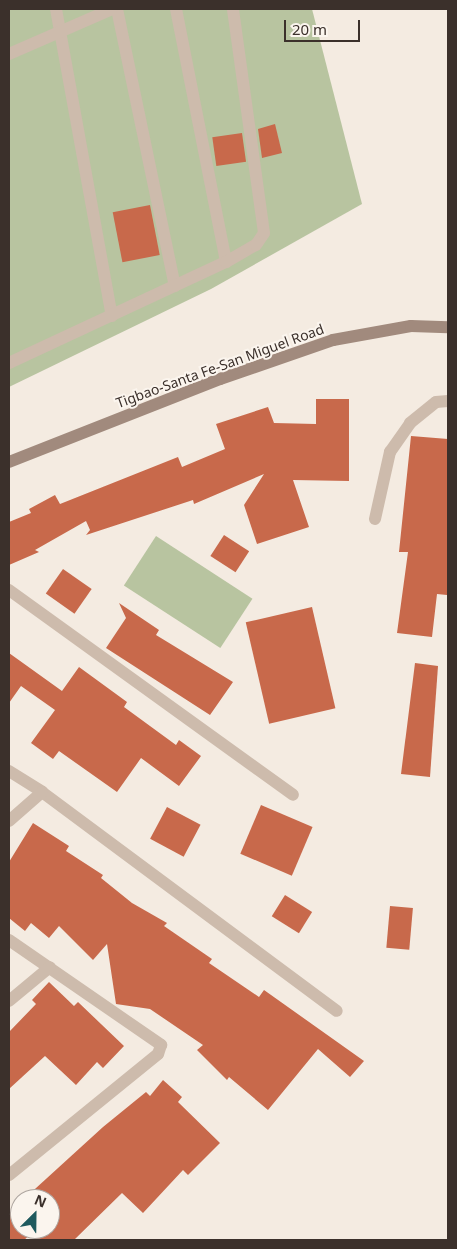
<!DOCTYPE html>
<html>
<head>
<meta charset="utf-8">
<style>
	body { margin:0 }
	#map { position:relative; width:457px; height:1249px; overflow:hidden; background:#f4ebe1; font-family:"Noto Sans",sans-serif }
	div>[style] { position:absolute }
	[style*='--x'] { left:calc(var(--x)*1px); top:calc(var(--y)*1px); width:calc(var(--w)*1px); rotate:calc(var(--a)*1deg) }
	.green>* { inset:0; background:#b8c4a0; transform-origin:0 0 }
	.building>* { inset:0; background:#c8694b; transform-origin:0 0 }
	.lane>* { height:12px; margin:-6px; padding:0 6px; transform-origin:6px; border-radius:6px; background:#cdbbac }
	.street>* { height:12px; margin:-6px; padding:0 6px; transform-origin:6px; border-radius:6px; background:#cdbbac }
	.secondary>* { height:12px; margin:-6px; padding:0 6px; transform-origin:6px; border-radius:6px; background:#a18a7d }
	span { translate:-50% -50%; white-space:nowrap; text-align:center; line-height:1.15; -webkit-text-stroke:4px #fbf5ee; paint-order:stroke }
	.street-label { font-size:14px; color:#3b302b }
	.frame { position:absolute; inset:0; border:10px solid #3b302b; pointer-events:none }
	.north { position:absolute; left:10px; top:1189px; width:50px; height:50px; box-sizing:border-box; background:#fbf5ee; border:1px solid #aea6a0; border-radius:50%; rotate:23deg; font-size:14px; font-weight:700; line-height:20px; text-align:center; color:#3b302b }
	.north::after { content:''; display:block; margin:auto; width:18px; height:22px; background:#1f5a5e; clip-path:polygon(50% 0,100% 100%,50% 72%,0 100%) }
	.scale { position:absolute; left:284px; top:20px; width:76px; height:22px; box-sizing:border-box; border:2px solid #3b302b; border-top:0; padding-left:6px; font-size:15px; line-height:18px; white-space:nowrap; color:#3b302b; -webkit-text-stroke:4px #fbf5ee; paint-order:stroke }
</style>
</head>
<body>
<div id="map">
	<div class="green">
		<div style="clip-path:polygon(9px 9px,312px 9px,362px 204px,211px 289px,9px 387px)"></div>
		<div style="left:156px;top:536px;width:115px;height:59px;rotate:33deg"></div>
	</div>
	<div class="building">
		<div style="clip-path:polygon(275px 124px,282px 153px,262px 158px,258px 129px)"></div>
		<div style="left:242px;top:133px;width:29px;height:30px;rotate:82deg"></div>
		<div style="left:150px;top:205px;width:51px;height:38px;rotate:79deg"></div>
		<div style="clip-path:polygon(316px 399px,349px 399px,349px 481px,293px 480px,309px 527px,257px 544px,244px 505px,264px 474px,194px 504px,193px 500px,86px 535px,90px 530px,86px 521px,35px 550px,39px 552px,9px 565px,9px 522px,31px 513px,29px 509px,55px 495px,60px 504px,178px 457px,182px 467px,225px 449px,216px 424px,268px 407px,274px 423px,316px 424px)"></div>
		<div style="clip-path:polygon(411px 436px,448px 439px,448px 583px,447px 595px,437px 594px,432px 637px,397px 633px,408px 552px,399px 552px)"></div>
		<div style="left:224px;top:535px;width:30px;height:25px;rotate:33deg"></div>
		<div style="left:63px;top:569px;width:35px;height:30px;rotate:35deg"></div>
		<div style="clip-path:polygon(119px 603px,159px 630px,156px 635px,233px 682px,210px 715px,106px 648px,126px 618px)"></div>
		<div style="left:312px;top:607px;width:104px;height:68px;rotate:77deg"></div>
		<div style="clip-path:polygon(9px 653px,62px 691px,79px 667px,127px 702px,124px 707px,176px 745px,179px 740px,201px 756px,179px 786px,141px 758px,117px 792px,59px 751px,53px 759px,31px 743px,55px 710px,21px 686px,9px 703px)"></div>
		<div style="clip-path:polygon(415px 663px,438px 666px,430px 777px,401px 774px)"></div>
		<div style="left:261px;top:805px;width:56px;height:53px;rotate:23deg"></div>
		<div style="left:167px;top:807px;width:38px;height:36px;rotate:28deg"></div>
		<div style="clip-path:polygon(33px 823px,69px 846px,66px 851px,103px 875px,101px 878px,132px 903px,167px 923px,164px 926px,212px 959px,209px 963px,259px 997px,264px 990px,364px 1061px,350px 1077px,318px 1049px,268px 1110px,229px 1077px,227px 1080px,197px 1050px,203px 1045px,150px 1009px,116px 1004px,107px 944px,93px 960px,59px 926px,49px 938px,31px 923px,25px 931px,9px 918px,9px 862px)"></div>
		<div style="left:285px;top:895px;width:32px;height:25px;rotate:32deg"></div>
		<div style="left:390px;top:906px;width:23px;height:42px;rotate:5deg"></div>
		<div style="clip-path:polygon(49px 982px,74px 1006px,78px 1002px,124px 1046px,103px 1068px,97px 1062px,76px 1085px,45px 1056px,9px 1089px,9px 1032px,36px 1004px,32px 1000px)"></div>
		<div style="clip-path:polygon(163px 1080px,182px 1097px,178px 1102px,220px 1143px,188px 1175px,183px 1170px,143px 1213px,122px 1193px,74px 1240px,38px 1240px,31px 1234px,24px 1240px,9px 1240px,9px 1214px,20px 1203px,20px 1229px,50px 1229px,50px 1199px,24px 1199px,103px 1127px,146px 1092px,150px 1096px)"></div>
	</div>
	<div class="lane">
		<div style="--x:56;--y:9;--w:312;--a:79.7"></div>
		<div style="--x:117;--y:9;--w:283;--a:78.2"></div>
		<div style="--x:176;--y:9;--w:258;--a:78.8"></div>
		<div style="--x:9;--y:54;--w:112;--a:-23.6"></div>
		<div style="--x:9;--y:363;--w:239;--a:-25"></div>
		<div style="--x:226;--y:262;--w:34;--a:-30"></div>
		<div style="--x:256;--y:245;--w:14;--a:-56"></div>
		<div style="--x:264;--y:233;--w:226;--a:-97.9"></div>
		<div style="--x:375;--y:519;--w:69;--a:-77.4"></div>
		<div style="--x:390;--y:452;--w:35;--a:-55"></div>
		<div style="--x:410;--y:423;--w:33;--a:-39"></div>
		<div style="--x:436;--y:402;--w:12;--a:-5"></div>
	</div>
	<div class="street">
		<div style="--x:9;--y:590;--w:350;--a:35.8"></div>
		<div style="--x:9;--y:771;--w:39;--a:32"></div>
		<div style="--x:42;--y:792;--w:367;--a:36.6"></div>
		<div style="--x:9;--y:821;--w:44;--a:-41.3"></div>
		<div style="--x:9;--y:940;--w:185;--a:34.6"></div>
		<div style="--x:161;--y:1045;--w:9;--a:108"></div>
		<div style="--x:158;--y:1054;--w:192;--a:140.9"></div>
		<div style="--x:9;--y:1001;--w:53;--a:-39.7"></div>
	</div>
	<div class="secondary">
		<div style="--x:9;--y:462;--w:227;--a:-21.5"></div>
		<div style="--x:220;--y:379;--w:120;--a:-19"></div>
		<div style="--x:333;--y:340;--w:79;--a:-10.2"></div>
		<div style="--x:411;--y:326;--w:37;--a:2"></div>
	</div>
	<div class="street-label">
		<span style="left:220px;top:366px;rotate:-20deg">Tigbao-Santa Fe-San Miguel Road</span>
	</div>
	<div class="frame"></div>
	<div class="north">N</div>
	<div class="scale">20 m</div>
</div>
</body>
</html>
